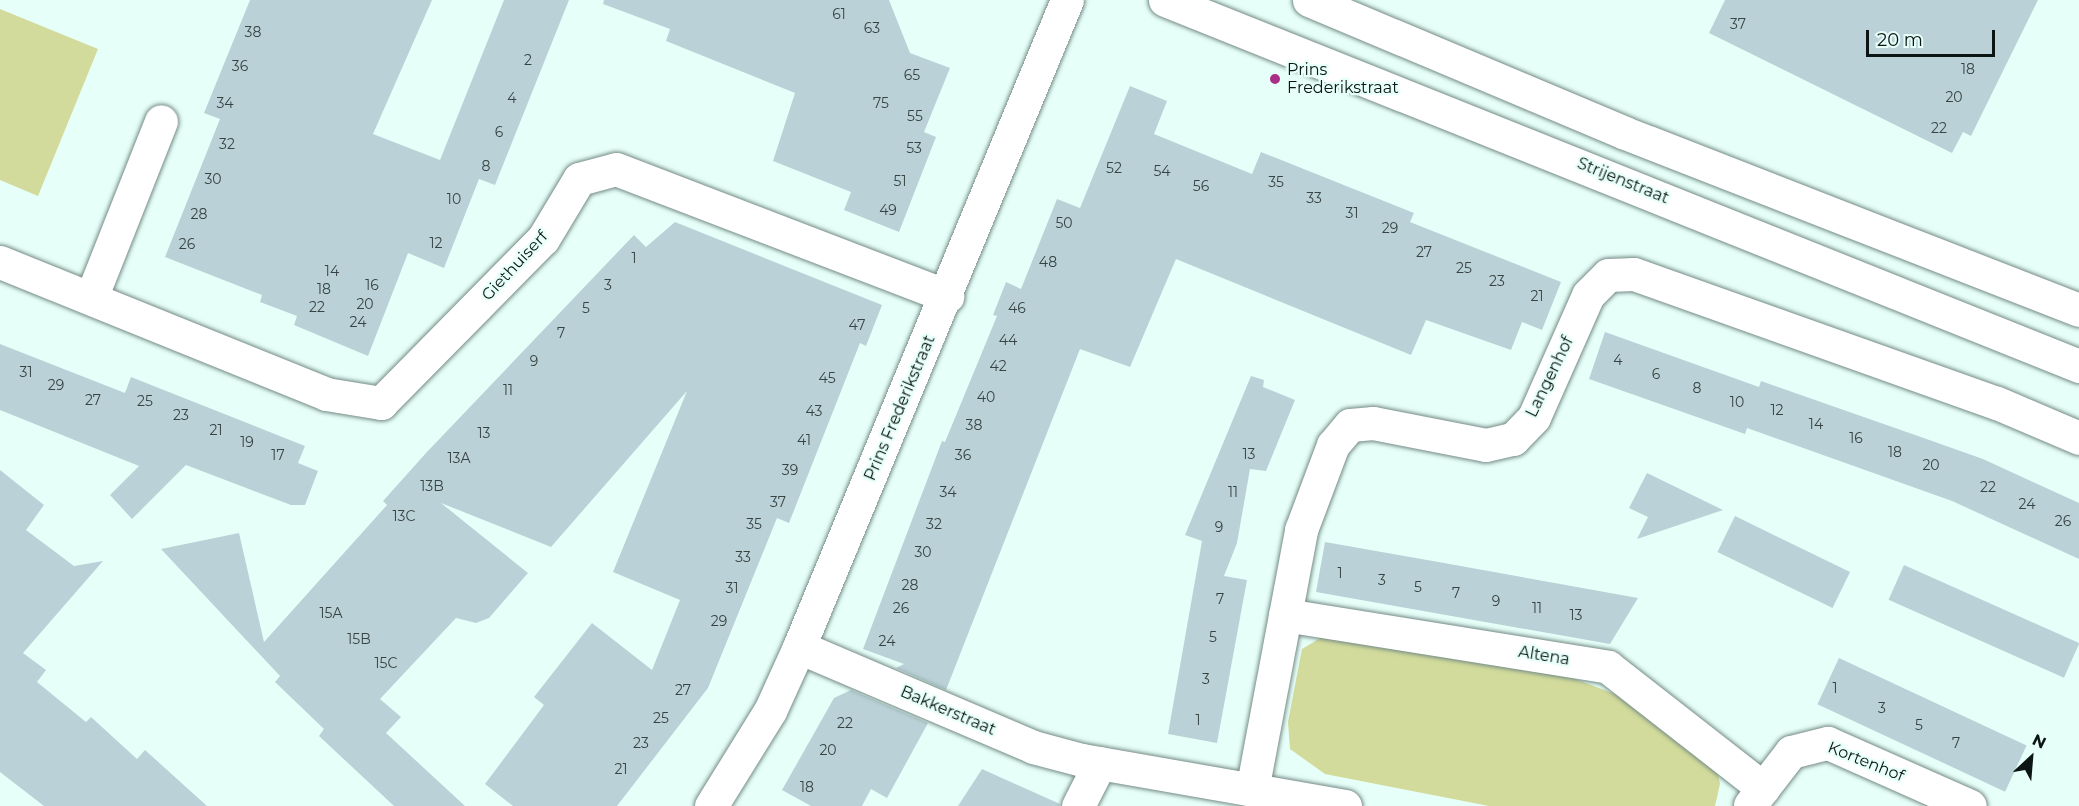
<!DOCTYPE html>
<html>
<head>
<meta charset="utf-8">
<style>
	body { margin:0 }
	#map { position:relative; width:2079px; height:806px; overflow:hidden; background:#e7fff9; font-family:Montserrat,sans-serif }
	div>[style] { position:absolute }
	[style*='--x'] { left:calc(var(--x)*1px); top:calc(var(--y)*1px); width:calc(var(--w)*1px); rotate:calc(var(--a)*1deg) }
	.green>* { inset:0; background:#d2db9b }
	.building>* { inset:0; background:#bad2d7; transform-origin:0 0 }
	.roads { filter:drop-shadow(0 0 2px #758b86) drop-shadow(0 0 2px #758b86) }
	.street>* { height:33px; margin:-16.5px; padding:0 16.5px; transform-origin:16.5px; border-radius:16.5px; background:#fff }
	.secondary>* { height:33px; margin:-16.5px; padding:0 16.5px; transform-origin:16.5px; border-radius:16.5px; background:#fff }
	.dots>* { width:16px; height:16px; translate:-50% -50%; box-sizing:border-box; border:3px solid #e7fff9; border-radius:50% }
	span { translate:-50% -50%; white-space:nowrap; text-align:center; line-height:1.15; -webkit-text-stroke:4.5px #e7fff9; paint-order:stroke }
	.number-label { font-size:14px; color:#384444 }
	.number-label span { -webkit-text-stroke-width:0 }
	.poi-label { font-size:16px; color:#0c1513 }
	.left { translate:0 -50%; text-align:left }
	.street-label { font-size:16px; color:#0c1513 }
	.north { position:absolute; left:2001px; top:728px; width:60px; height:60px; -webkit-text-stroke:4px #e7fff9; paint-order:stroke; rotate:26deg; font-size:16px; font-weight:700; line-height:24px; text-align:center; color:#0c1513 }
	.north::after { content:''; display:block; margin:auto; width:21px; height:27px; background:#0c1513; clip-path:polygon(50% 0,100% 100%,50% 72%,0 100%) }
	.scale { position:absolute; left:1866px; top:30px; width:129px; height:27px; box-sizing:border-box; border:3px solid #0c1513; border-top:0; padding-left:8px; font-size:18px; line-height:21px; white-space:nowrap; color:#0c1513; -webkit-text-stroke:4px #e7fff9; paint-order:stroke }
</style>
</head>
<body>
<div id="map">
	<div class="green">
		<div style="clip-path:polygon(0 9px,98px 49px,38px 196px,0 180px)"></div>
		<div style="clip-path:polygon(1322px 637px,1573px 678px,1617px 695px,1718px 774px,1720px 784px,1715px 806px,1489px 806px,1325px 774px,1290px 749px,1288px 722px,1302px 649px)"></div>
	</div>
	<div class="building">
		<div style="clip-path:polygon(250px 0,432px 0,373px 134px,440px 160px,504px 0,569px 0,495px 185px,479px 179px,444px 268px,408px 253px,368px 356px,294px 325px,297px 316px,260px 302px,262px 295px,165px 257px,220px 119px,204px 113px)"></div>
		<div style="clip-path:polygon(604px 0,889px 0,910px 53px,950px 68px,924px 132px,936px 137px,899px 232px,844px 210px,851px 192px,773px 161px,795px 93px,666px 41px,670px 29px,603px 4px)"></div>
		<div style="clip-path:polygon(1725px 0,2038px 0,1971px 136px,1963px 132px,1952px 153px,1709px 33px)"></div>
		<div style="clip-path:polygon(1130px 86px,1167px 101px,1154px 134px,1252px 174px,1261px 152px,1414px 213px,1410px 222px,1561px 282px,1542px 330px,1522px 322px,1511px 350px,1426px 320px,1411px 355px,1176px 259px,1130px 367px,1080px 349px,946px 690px,896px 668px,904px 664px,863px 649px,942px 441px,945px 442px,997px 316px,993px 315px,1006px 282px,1021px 289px,1057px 199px,1080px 208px)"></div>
		<div style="clip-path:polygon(675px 222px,882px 305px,866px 346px,860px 343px,789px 523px,777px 518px,708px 688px,617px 806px,513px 806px,485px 784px,544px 705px,534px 697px,592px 623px,652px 670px,680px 600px,613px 572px,687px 391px,551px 547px,441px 503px,528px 573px,489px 618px,476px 623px,456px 618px,380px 699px,401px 717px,386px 733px,465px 806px,394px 806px,319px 736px,324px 729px,275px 682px,280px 676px,161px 549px,239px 533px,264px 642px,387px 505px,383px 501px,426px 453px,634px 235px,646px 247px)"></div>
		<div style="clip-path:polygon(1605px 332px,1759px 387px,1761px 381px,1918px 436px,1983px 459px,2079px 503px,2079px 559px,1952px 501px,1747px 428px,1745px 434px,1589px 379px)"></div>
		<div style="clip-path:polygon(0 344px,125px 393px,131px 377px,305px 446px,298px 463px,318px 471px,305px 505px,291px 505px,186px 465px,132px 519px,110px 495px,139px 466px,0 410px)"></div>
		<div style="clip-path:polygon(1251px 376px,1264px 380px,1263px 387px,1295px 400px,1266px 471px,1250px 469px,1237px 543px,1224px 576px,1247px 580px,1217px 743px,1168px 734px,1202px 541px,1185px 535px)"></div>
		<div style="clip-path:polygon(0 470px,44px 505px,26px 530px,74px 566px,103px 561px,23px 653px,46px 670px,37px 682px,86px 722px,91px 717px,137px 759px,145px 750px,207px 806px,44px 806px,0 772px)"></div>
		<div style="clip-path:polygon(1647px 473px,1684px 491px,1723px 510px,1637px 539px,1648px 517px,1629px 508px)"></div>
		<div style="left:1735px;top:516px;width:128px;height:40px;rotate:26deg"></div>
		<div style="clip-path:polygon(1325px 542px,1444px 563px,1638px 598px,1610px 644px,1316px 592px)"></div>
		<div style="left:1904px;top:565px;width:192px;height:38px;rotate:24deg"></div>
		<div style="left:1839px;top:658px;width:207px;height:51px;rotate:25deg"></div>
		<div style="clip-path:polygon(851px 690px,928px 723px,887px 798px,871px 789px,862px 806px,811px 806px,782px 790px,834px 698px)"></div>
		<div style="clip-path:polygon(982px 769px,1060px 804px,1059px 806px,958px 806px)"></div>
	</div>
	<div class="roads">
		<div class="street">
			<div style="--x:0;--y:262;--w:352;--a:22"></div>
			<div style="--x:326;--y:394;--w:56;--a:9.3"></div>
			<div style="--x:381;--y:403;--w:231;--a:-45.4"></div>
			<div style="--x:543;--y:239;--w:70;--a:-59"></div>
			<div style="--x:579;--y:179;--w:38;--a:-15"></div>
			<div style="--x:616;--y:169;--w:355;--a:21"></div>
			<div style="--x:91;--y:298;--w:190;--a:-68.4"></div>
			<div style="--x:1285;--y:615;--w:327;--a:9.1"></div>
			<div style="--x:1608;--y:667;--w:197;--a:38"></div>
			<div style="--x:799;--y:647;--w:254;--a:23.1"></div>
			<div style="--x:1033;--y:747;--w:51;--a:14.9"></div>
			<div style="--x:1082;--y:760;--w:267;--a:9.9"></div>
			<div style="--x:1252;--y:790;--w:265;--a:-79.3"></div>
			<div style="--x:1301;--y:530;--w:91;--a:-69.4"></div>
			<div style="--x:1333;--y:445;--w:26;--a:-50"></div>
			<div style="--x:1350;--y:425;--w:23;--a:-5"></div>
			<div style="--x:1373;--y:423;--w:115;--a:11"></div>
			<div style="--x:1486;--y:445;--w:28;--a:-13"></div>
			<div style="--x:1513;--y:439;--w:30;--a:-46"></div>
			<div style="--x:1534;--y:417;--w:133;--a:-66.1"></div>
			<div style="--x:1588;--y:295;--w:28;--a:-45"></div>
			<div style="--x:1608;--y:275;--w:26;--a:-2"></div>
			<div style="--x:1634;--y:274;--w:385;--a:19.6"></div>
			<div style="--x:1997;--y:403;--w:89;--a:23.1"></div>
			<div style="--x:1750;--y:805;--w:67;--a:-52.3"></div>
			<div style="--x:1791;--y:752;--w:38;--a:-14"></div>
			<div style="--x:1828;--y:743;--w:155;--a:23.9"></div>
			<div style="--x:711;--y:806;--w:112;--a:-58.2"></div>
			<div style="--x:770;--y:711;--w:70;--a:-65.6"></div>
			<div style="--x:799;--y:647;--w:700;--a:-67.5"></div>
			<div style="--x:1078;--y:806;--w:48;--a:-62.9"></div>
		</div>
		<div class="secondary">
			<div style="--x:1165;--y:0;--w:985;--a:21.82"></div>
			<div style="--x:1309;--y:0;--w:343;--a:22.8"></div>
			<div style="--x:1625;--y:133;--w:487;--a:21.3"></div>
		</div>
	</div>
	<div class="dots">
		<div style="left:1275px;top:79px;background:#a82f85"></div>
	</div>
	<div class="number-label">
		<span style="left:839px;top:14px">61</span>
		<span style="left:1738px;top:24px">37</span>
		<span style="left:872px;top:28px">63</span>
		<span style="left:253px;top:32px">38</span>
		<span style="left:528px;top:60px">2</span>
		<span style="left:240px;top:66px">36</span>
		<span style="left:1968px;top:69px">18</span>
		<span style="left:912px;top:75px">65</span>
		<span style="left:1954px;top:97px">20</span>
		<span style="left:512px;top:98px">4</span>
		<span style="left:225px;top:103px">34</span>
		<span style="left:881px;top:103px">75</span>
		<span style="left:915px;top:116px">55</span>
		<span style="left:1939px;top:128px">22</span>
		<span style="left:499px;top:132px">6</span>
		<span style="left:227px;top:144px">32</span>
		<span style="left:914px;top:148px">53</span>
		<span style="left:486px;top:166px">8</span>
		<span style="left:1114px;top:168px">52</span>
		<span style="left:1162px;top:171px">54</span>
		<span style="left:213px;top:179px">30</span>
		<span style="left:900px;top:181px">51</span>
		<span style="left:1276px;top:182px">35</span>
		<span style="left:1201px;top:186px">56</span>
		<span style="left:1314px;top:198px">33</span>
		<span style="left:454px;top:199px">10</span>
		<span style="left:888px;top:210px">49</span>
		<span style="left:1352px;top:213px">31</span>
		<span style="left:199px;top:214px">28</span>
		<span style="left:1064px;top:223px">50</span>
		<span style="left:1390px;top:228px">29</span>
		<span style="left:436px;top:243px">12</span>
		<span style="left:187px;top:244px">26</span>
		<span style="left:1424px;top:252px">27</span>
		<span style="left:634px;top:258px">1</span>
		<span style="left:1048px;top:262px">48</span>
		<span style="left:1464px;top:268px">25</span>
		<span style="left:332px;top:271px">14</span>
		<span style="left:1497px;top:281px">23</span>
		<span style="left:372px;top:285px">16</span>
		<span style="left:608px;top:285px">3</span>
		<span style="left:324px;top:289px">18</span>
		<span style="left:1537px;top:296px">21</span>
		<span style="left:365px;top:304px">20</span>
		<span style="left:317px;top:307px">22</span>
		<span style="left:586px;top:308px">5</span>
		<span style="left:1017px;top:308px">46</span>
		<span style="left:358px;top:322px">24</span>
		<span style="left:857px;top:325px">47</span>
		<span style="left:561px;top:333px">7</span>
		<span style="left:1008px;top:340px">44</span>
		<span style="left:1618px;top:360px">4</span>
		<span style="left:534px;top:361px">9</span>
		<span style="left:998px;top:366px">42</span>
		<span style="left:26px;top:372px">31</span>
		<span style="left:1656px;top:374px">6</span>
		<span style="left:827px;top:378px">45</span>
		<span style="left:56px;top:385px">29</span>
		<span style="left:1697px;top:388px">8</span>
		<span style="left:508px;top:390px">11</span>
		<span style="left:986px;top:397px">40</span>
		<span style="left:93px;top:400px">27</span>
		<span style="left:145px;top:401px">25</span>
		<span style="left:1737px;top:402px">10</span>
		<span style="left:1777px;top:410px">12</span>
		<span style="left:814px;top:411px">43</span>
		<span style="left:181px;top:415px">23</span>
		<span style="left:1816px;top:424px">14</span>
		<span style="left:974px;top:425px">38</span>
		<span style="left:216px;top:430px">21</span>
		<span style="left:484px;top:433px">13</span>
		<span style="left:1856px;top:438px">16</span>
		<span style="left:804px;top:440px">41</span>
		<span style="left:247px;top:442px">19</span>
		<span style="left:1895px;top:452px">18</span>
		<span style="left:1249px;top:454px">13</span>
		<span style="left:278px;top:455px">17</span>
		<span style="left:963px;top:455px">36</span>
		<span style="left:459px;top:458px">13A</span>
		<span style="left:1931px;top:465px">20</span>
		<span style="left:790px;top:470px">39</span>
		<span style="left:432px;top:486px">13B</span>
		<span style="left:1988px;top:487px">22</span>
		<span style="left:948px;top:492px">34</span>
		<span style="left:1233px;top:492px">11</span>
		<span style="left:778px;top:502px">37</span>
		<span style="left:2027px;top:504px">24</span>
		<span style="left:404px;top:516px">13C</span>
		<span style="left:2063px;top:521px">26</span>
		<span style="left:754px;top:524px">35</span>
		<span style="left:934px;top:524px">32</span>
		<span style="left:1219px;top:527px">9</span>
		<span style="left:923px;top:552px">30</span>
		<span style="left:743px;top:557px">33</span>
		<span style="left:1340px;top:573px">1</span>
		<span style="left:1382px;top:580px">3</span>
		<span style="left:910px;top:585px">28</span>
		<span style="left:1418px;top:587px">5</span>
		<span style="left:732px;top:588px">31</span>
		<span style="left:1456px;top:593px">7</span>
		<span style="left:1220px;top:599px">7</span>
		<span style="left:1496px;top:601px">9</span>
		<span style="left:901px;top:608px">26</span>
		<span style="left:1537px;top:608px">11</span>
		<span style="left:331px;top:613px">15A</span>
		<span style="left:1576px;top:615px">13</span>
		<span style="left:719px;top:621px">29</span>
		<span style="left:1213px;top:637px">5</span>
		<span style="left:359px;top:639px">15B</span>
		<span style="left:887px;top:641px">24</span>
		<span style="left:386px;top:663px">15C</span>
		<span style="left:1206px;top:679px">3</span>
		<span style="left:1835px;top:688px">1</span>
		<span style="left:683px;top:690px">27</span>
		<span style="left:1882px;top:708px">3</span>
		<span style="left:661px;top:718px">25</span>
		<span style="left:1198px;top:720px">1</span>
		<span style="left:845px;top:723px">22</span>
		<span style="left:1919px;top:725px">5</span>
		<span style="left:641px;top:743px">23</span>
		<span style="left:1956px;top:743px">7</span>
		<span style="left:828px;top:750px">20</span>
		<span style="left:621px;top:769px">21</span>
		<span style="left:807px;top:787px">18</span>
	</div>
	<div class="poi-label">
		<span class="left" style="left:1287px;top:79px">Prins<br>Frederikstraat</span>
	</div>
	<div class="street-label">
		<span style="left:1623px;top:181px;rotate:22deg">Strijenstraat</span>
		<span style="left:515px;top:266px;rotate:-47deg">Giethuiserf</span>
		<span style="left:1550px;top:377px;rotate:-64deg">Langenhof</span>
		<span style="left:900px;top:408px;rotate:-67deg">Prins Frederikstraat</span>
		<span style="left:1544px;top:656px;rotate:9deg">Altena</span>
		<span style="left:948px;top:711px;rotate:23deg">Bakkerstraat</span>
		<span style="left:1866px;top:762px;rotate:22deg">Kortenhof</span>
	</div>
	<div class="north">N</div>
	<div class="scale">20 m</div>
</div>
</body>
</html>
